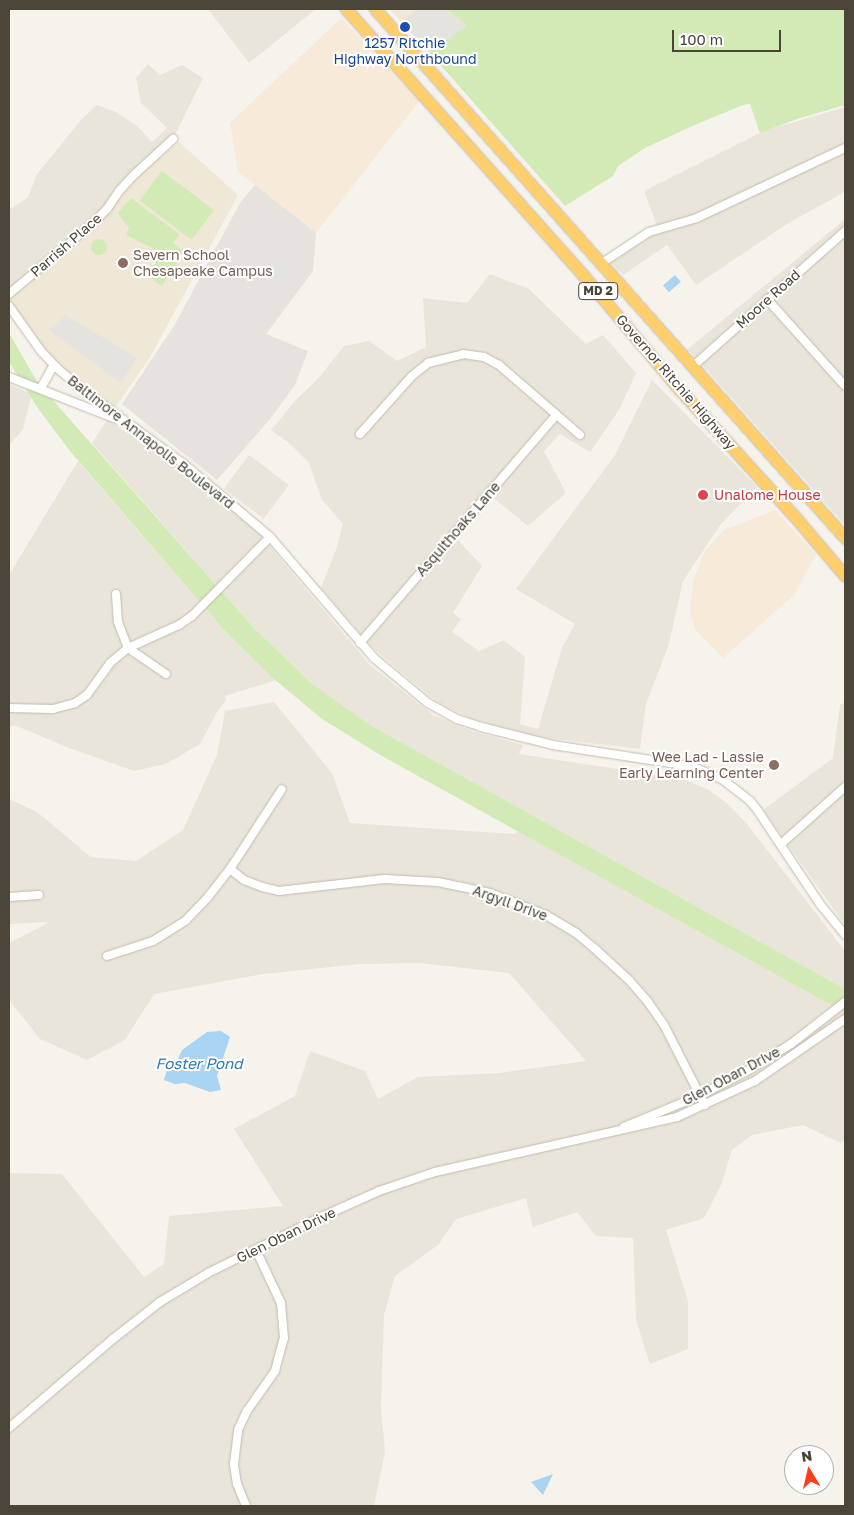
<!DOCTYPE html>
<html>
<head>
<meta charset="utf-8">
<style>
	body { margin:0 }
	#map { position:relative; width:854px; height:1515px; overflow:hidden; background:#f6f3ec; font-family:"Golos Text",sans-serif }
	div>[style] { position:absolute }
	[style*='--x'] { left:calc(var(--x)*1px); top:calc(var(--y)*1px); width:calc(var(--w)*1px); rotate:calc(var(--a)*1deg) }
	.residential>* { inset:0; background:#eae5da; transform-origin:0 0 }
	.commercial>* { inset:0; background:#f7ead8 }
	.industrial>* { inset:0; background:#e6e2dd }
	.education>* { inset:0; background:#efe8d6 }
	.green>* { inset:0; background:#d2eab5; transform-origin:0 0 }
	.round { border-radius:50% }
	.parking>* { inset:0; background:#e5e3e0 }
	.water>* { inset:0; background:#a9d4f2; transform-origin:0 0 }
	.roads { filter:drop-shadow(0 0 1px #c2bbae) drop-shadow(0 0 1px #c2bbae) }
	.minor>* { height:8px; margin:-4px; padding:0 4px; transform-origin:4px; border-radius:4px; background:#fff }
	.highway>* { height:11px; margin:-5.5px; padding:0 5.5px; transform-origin:5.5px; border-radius:5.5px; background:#ffcf6e }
	.dots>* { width:14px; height:14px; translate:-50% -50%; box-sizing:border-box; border:2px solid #fff; border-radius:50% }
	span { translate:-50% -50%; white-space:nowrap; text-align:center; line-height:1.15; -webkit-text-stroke:4px #fff; paint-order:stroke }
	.shield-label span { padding:1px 4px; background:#fff; border:1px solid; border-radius:4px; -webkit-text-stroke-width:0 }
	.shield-label { font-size:12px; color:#4b4439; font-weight:700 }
	.transit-label { font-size:14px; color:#164399 }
	.street-label { font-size:14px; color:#4b4439 }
	.education-label { font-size:14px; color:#785e54 }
	.left { translate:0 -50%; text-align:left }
	.right { translate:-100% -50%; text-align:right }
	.health-label { font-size:14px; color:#be3a42 }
	.water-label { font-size:15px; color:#2e7ab2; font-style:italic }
	.frame { position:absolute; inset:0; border:10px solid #4b4439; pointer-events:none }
	.north { position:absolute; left:784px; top:1445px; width:50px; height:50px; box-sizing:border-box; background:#fff; border:1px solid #b7b4b0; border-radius:50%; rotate:351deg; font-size:14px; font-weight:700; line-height:20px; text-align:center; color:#4b4439 }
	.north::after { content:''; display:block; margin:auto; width:18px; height:22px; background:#fc3f1d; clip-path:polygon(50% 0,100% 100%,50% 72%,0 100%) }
	.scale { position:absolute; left:672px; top:30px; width:109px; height:22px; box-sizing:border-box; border:2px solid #4b4439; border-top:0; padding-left:6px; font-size:15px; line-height:18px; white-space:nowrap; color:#4b4439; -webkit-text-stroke:4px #fff; paint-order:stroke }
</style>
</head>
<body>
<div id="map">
	<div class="residential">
		<div style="clip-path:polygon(208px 9px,316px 9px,249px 63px)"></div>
		<div style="clip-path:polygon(148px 64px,160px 75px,182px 65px,203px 78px,173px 139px,107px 209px,9px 294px,9px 210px,28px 197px,37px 174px,81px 120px,97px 105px,116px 112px,137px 126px,152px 142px,167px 128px,141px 103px,136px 78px)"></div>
		<div style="clip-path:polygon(845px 107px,845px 192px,790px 222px,696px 285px,667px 245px,623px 275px,610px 262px,658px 228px,644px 191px,764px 131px)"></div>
		<div style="clip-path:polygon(845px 219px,845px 525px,688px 349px)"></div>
		<div style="clip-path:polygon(490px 274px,529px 289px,586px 344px,603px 335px,636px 373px,619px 410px,590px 452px,560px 434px,544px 451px,566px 493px,528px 526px,491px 496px,457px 539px,482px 566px,453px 613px,461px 619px,452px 632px,479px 651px,504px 640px,525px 657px,520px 724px,538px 729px,562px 648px,575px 624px,516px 589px,615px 455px,652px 380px,757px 487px,720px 525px,683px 581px,669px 644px,646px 704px,640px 749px,538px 737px,472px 719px,437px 702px,395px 667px,371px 646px,321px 588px,337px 547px,343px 524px,322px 500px,309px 463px,289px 443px,271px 430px,296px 400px,317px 380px,344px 346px,369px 341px,397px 361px,426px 347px,423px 298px,467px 303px)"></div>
		<div style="clip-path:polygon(9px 384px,32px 394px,23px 429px,10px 444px)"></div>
		<div style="clip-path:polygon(107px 420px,180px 466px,256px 530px,370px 665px,433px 715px,472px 731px,523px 745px,519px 754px,683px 779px,709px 790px,727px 803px,747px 824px,845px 951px,845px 989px,370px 725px,311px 683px,253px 627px,92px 443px)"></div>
		<div style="left:249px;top:455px;width:50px;height:42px;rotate:37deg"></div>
		<div style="clip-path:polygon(78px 461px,225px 631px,276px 680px,225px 696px,226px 700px,217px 712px,200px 744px,166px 764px,134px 771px,69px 748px,14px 725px,9px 728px,9px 575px)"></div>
		<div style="clip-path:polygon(274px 702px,332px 773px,350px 823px,515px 834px,517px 831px,845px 1013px,845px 1139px,841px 1143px,803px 1125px,752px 1135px,732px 1150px,721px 1185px,704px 1218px,666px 1230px,688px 1301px,688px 1349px,650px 1364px,636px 1320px,633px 1238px,596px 1236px,577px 1212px,533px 1227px,526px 1198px,456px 1219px,438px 1245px,395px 1276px,384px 1315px,381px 1407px,385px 1452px,374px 1506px,9px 1506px,9px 1173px,62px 1174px,144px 1277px,164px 1264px,169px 1216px,283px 1206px,234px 1129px,295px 1096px,310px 1051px,365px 1071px,378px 1099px,418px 1077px,499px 1073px,586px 1061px,509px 973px,419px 963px,360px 964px,263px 974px,154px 994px,125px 1040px,87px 1060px,40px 1039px,9px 1000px,9px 943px,50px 922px,9px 924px,9px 799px,37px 812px,91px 857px,136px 861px,183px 830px,217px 755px,225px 711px)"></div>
		<div style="clip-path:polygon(845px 702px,845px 925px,763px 810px,833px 758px,840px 705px)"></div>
	</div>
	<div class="commercial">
		<div style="clip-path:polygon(341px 18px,420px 100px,316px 233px,238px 172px,230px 123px)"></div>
		<div style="clip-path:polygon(775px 510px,816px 555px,794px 595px,723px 658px,696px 631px,690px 612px,693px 582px,704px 552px,724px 530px)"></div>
	</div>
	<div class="industrial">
		<div style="clip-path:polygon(255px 185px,316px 233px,313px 271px,266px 334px,308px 351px,295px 385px,270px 419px,217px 480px,122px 404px,174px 326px,240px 203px)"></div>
	</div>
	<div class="education">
		<div style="clip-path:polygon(390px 9px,418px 9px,401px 22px)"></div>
		<div style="clip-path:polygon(179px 142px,238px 195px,149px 359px,112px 412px,57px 368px,9px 306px,9px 294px,92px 224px,119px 191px)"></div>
	</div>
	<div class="green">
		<div style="clip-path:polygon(418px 9px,845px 9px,845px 105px,800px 118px,760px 133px,750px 104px,743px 105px,690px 127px,645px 148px,618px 166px,613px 176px,565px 206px,414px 35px)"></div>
		<div style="left:162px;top:171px;width:65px;height:37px;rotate:37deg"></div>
		<div style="clip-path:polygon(131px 198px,179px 234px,173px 243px,184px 251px,162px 286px,147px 276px,160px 255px,163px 257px,164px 254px,126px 235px,129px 228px,118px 213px)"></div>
		<div class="round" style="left:91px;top:239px;width:16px;height:16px"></div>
		<div style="clip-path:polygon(9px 333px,35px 378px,51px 398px,253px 627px,311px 683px,370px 725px,845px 989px,845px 1013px,382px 756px,322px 719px,273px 678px,225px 631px,70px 451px,37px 407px,9px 362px)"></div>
	</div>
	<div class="parking">
		<div style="clip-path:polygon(417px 9px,446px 9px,465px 23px,466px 27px,429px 52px,401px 22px)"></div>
		<div style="clip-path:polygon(66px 315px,137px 358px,121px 383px,49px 330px)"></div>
	</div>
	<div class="water">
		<div style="left:675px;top:275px;width:9px;height:16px;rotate:49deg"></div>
		<div style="clip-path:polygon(221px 1031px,230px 1037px,217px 1076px,221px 1090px,210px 1092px,185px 1083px,175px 1084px,164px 1080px,168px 1066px,177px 1061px,182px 1050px,207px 1032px)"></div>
		<div style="clip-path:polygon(553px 1474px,543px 1495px,531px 1482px)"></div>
	</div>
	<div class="roads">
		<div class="minor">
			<div style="--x:602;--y:263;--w:56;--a:-33.4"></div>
			<div style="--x:649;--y:232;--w:50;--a:-16.3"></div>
			<div style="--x:697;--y:218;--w:164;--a:-25.3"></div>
			<div style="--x:9;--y:294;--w:109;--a:-40.1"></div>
			<div style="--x:92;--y:224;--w:21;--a:-45"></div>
			<div style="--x:107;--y:209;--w:22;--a:-56"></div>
			<div style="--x:119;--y:191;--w:23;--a:-47"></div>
			<div style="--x:135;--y:174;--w:52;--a:-42.6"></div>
			<div style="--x:767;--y:299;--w:117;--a:48.1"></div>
			<div style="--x:9;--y:306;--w:55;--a:54.6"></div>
			<div style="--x:41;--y:351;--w:23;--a:47"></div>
			<div style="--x:57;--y:368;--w:29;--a:41"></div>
			<div style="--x:79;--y:387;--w:130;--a:36.3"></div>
			<div style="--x:184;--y:464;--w:113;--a:40.3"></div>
			<div style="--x:270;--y:537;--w:160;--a:49.3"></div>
			<div style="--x:374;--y:658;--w:70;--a:39.8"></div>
			<div style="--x:428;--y:703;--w:33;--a:29"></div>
			<div style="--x:457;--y:719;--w:25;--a:18"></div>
			<div style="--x:481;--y:727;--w:74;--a:14"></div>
			<div style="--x:553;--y:745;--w:140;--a:8.7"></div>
			<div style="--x:691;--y:766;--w:34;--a:23"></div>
			<div style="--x:722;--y:779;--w:36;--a:38"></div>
			<div style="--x:750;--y:801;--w:13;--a:51"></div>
			<div style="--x:758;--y:811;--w:112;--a:56.3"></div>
			<div style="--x:820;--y:904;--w:40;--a:51"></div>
			<div style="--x:692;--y:367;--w:205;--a:-41.6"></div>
			<div style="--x:9;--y:377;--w:118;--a:21.4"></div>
			<div style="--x:41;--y:388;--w:26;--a:-61"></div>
			<div style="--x:360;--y:434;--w:78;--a:-48.1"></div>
			<div style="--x:412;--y:376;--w:21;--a:-39"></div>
			<div style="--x:428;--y:363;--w:36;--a:-14"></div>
			<div style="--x:463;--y:354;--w:21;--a:8"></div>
			<div style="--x:484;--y:357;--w:17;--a:28"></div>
			<div style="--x:499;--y:365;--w:107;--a:40.8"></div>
			<div style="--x:116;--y:594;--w:28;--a:86"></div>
			<div style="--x:118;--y:622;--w:28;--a:69"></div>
			<div style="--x:128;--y:648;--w:46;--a:34.4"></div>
			<div style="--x:360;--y:643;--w:301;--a:-49.3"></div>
			<div style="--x:9;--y:708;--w:44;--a:1.3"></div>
			<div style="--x:53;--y:709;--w:23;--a:-15"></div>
			<div style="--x:75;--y:703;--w:14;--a:-34"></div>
			<div style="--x:87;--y:695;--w:39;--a:-54"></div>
			<div style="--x:110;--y:663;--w:23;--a:-40"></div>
			<div style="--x:128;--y:648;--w:56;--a:-24.3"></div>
			<div style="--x:179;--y:625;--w:16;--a:-35"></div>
			<div style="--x:192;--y:616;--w:111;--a:-45.4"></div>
			<div style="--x:781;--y:844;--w:86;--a:-41.7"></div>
			<div style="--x:230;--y:869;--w:18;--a:38"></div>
			<div style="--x:244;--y:880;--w:19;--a:21"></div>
			<div style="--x:262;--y:887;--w:17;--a:13"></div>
			<div style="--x:279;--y:891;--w:106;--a:-6.5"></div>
			<div style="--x:384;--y:879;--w:54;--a:3.2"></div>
			<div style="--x:438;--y:882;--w:53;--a:11.9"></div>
			<div style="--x:490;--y:893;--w:60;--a:21.4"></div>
			<div style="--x:546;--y:915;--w:35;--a:31"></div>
			<div style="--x:576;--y:933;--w:23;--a:40"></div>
			<div style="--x:594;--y:948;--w:47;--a:42.4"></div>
			<div style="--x:629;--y:980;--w:29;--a:49"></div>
			<div style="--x:648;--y:1002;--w:28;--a:55"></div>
			<div style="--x:664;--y:1025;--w:90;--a:62.9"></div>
			<div style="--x:9;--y:897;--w:30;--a:-4"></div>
			<div style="--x:107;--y:956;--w:48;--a:-18.1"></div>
			<div style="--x:153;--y:941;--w:39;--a:-32"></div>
			<div style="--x:186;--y:920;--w:32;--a:-46"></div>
			<div style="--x:208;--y:897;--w:36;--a:-52"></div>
			<div style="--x:230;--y:869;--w:95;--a:-57"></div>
			<div style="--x:624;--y:1127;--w:83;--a:-22.6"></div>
			<div style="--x:701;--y:1095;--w:54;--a:-27.5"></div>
			<div style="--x:749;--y:1070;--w:49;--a:-31.8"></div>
			<div style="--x:791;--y:1044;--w:68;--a:-37.9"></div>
			<div style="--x:9;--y:1428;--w:137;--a:-40.6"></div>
			<div style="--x:113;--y:1339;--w:60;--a:-38.2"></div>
			<div style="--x:160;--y:1302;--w:56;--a:-31.1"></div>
			<div style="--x:208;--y:1273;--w:126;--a:-26.4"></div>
			<div style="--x:321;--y:1217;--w:64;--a:-24.1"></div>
			<div style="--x:379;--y:1191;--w:59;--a:-18.7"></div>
			<div style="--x:435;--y:1172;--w:248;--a:-12.8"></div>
			<div style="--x:677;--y:1117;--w:86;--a:-24.8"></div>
			<div style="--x:755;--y:1081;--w:109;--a:-34.6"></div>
			<div style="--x:246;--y:1506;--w:24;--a:-112"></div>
			<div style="--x:237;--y:1484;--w:20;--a:-99"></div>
			<div style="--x:234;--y:1464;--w:34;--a:-83"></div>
			<div style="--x:238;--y:1430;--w:21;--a:-65"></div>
			<div style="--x:247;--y:1411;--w:49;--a:-55"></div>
			<div style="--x:275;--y:1371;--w:34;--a:-75"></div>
			<div style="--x:284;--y:1338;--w:35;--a:-95"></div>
			<div style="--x:281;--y:1303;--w:59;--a:-115.3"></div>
		</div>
		<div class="highway">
			<div style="--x:346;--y:9;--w:356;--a:48.3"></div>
			<div style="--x:583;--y:275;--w:149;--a:49.9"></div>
			<div style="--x:679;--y:389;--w:173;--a:47.8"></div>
			<div style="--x:795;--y:517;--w:77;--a:49.7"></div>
			<div style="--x:375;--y:9;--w:708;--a:48.38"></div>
		</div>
	</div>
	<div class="dots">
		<div style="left:405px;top:27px;background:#1a4fb4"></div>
		<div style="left:123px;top:263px;background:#8d6e63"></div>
		<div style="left:703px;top:495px;background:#e0444e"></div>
		<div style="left:774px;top:765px;background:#8d6e63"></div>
	</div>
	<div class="shield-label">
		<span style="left:598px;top:291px">MD 2</span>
	</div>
	<div class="transit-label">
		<span style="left:405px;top:51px">1257 Ritchie<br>Highway Northbound</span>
	</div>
	<div class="street-label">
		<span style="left:66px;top:245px;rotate:-41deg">Parrish Place</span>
		<span style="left:768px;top:299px;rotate:-42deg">Moore Road</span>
		<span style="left:676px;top:382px;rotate:49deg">Governor Ritchie Highway</span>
		<span style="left:151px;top:442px;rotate:38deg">Baltimore Annapolis Boulevard</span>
		<span style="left:458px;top:529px;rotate:-49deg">Asquithoaks Lane</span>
		<span style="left:510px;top:903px;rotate:20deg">Argyll Drive</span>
		<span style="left:731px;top:1076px;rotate:-28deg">Glen Oban Drive</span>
		<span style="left:286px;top:1235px;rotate:-26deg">Glen Oban Drive</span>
	</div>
	<div class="education-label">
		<span class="left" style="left:133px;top:263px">Severn School<br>Chesapeake Campus</span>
		<span class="right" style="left:764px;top:765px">Wee Lad - Lassie<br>Early Learning Center</span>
	</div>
	<div class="health-label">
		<span class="left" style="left:714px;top:495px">Unalome House</span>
	</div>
	<div class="water-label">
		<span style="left:199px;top:1064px">Foster Pond</span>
	</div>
	<div class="frame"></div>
	<div class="north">N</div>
	<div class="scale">100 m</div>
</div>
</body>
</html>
